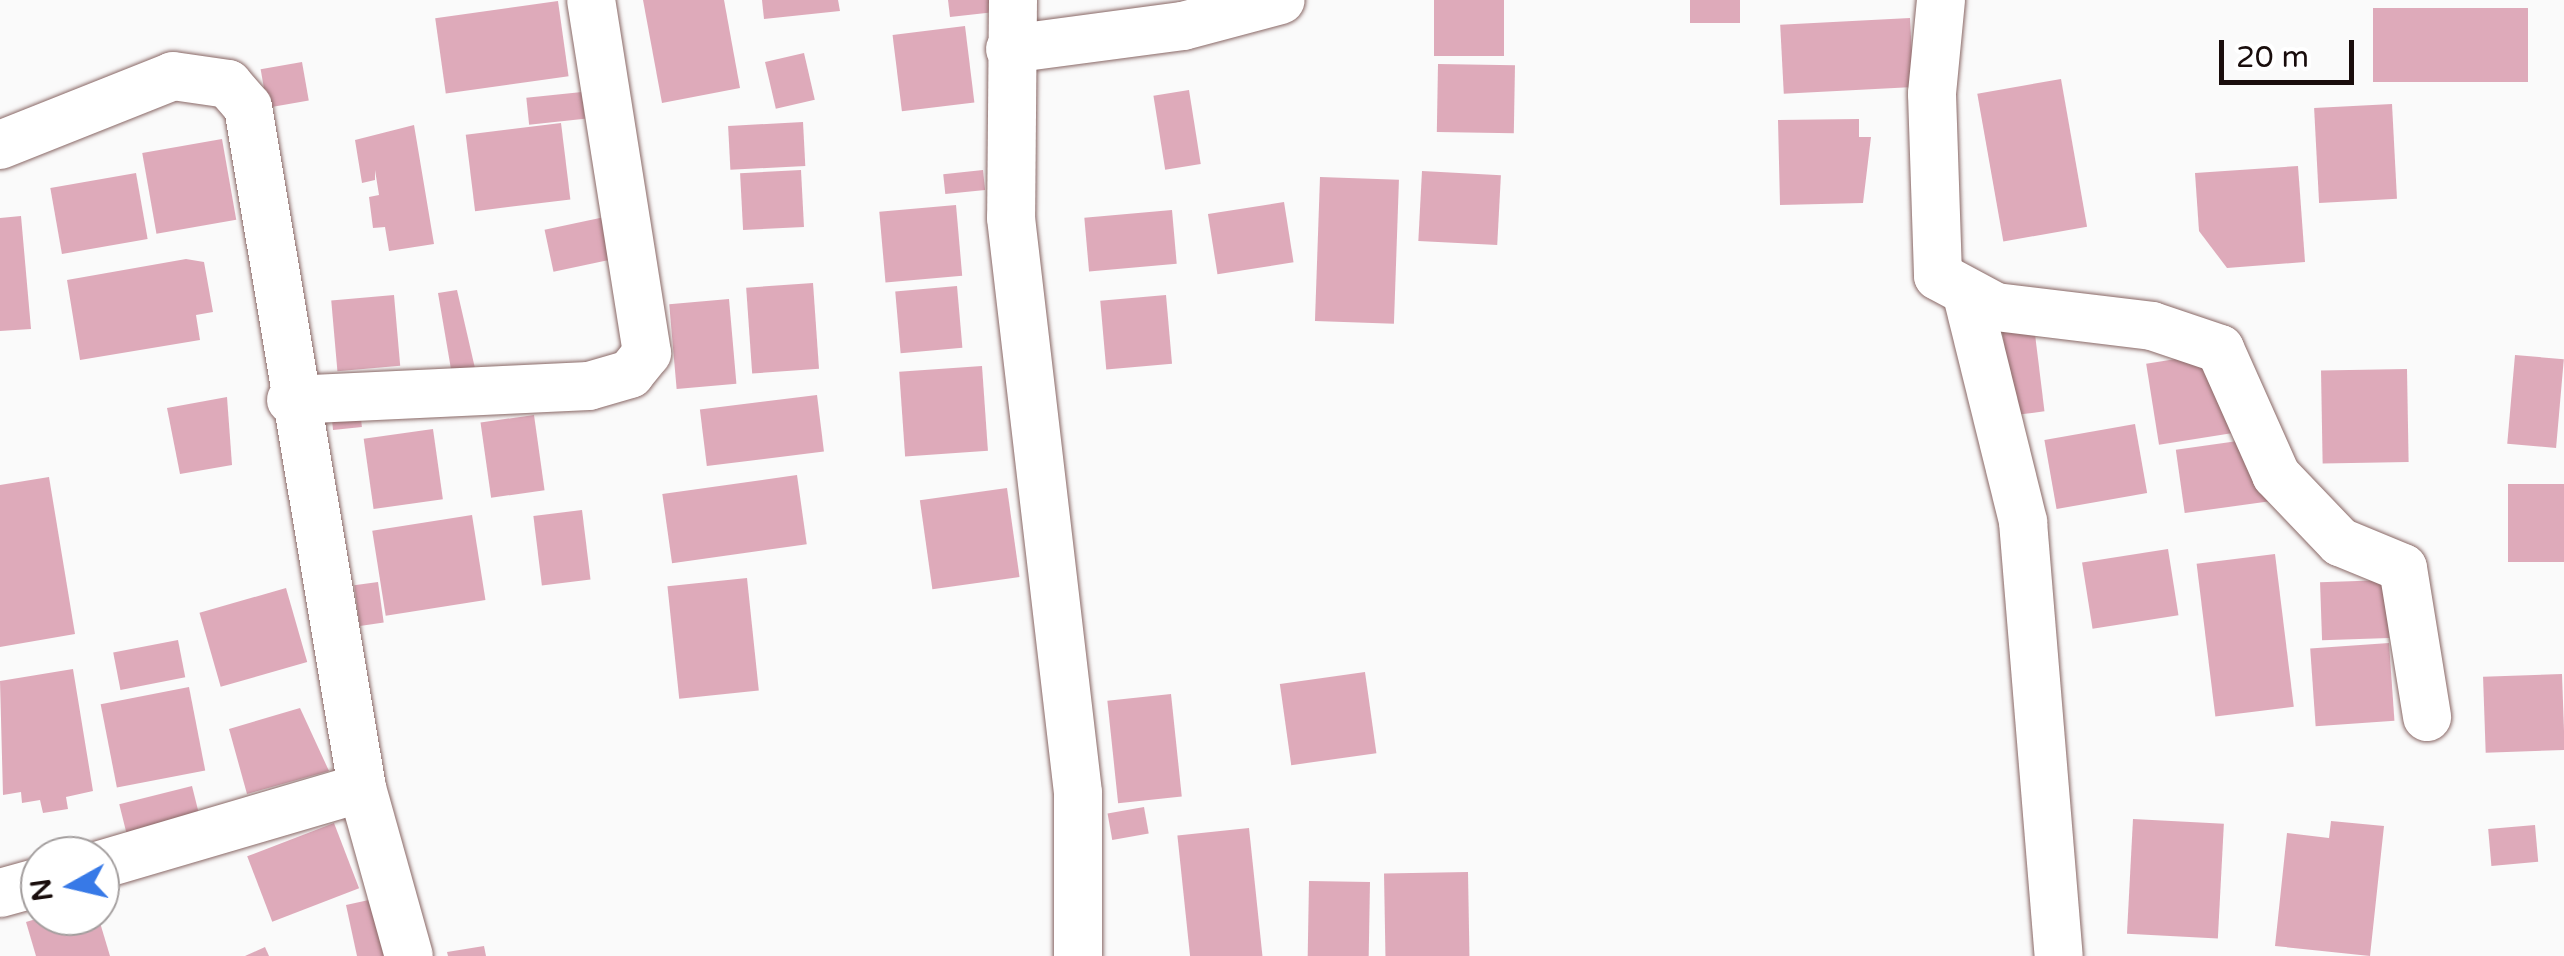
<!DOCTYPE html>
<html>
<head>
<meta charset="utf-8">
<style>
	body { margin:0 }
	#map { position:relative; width:2564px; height:956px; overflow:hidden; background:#fafafa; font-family:"Varela Round",sans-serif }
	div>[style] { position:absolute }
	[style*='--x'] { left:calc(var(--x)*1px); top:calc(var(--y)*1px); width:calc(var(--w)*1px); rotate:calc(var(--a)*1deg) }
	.building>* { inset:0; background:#deaaba; transform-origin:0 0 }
	.roads { filter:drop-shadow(0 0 2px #896866) drop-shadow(0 0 2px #896866) }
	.minor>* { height:48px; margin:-24px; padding:0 24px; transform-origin:24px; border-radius:24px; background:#fff }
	span { translate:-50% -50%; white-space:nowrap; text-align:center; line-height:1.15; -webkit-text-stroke:9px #fff; paint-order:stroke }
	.north { position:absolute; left:20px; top:836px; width:100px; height:100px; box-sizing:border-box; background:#fff; border:2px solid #a39e9e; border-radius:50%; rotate:262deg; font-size:28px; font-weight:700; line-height:40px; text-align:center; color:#190d0c }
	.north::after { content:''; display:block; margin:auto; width:35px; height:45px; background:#3779e7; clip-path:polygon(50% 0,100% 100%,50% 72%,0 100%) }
	.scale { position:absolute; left:2219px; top:40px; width:135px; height:45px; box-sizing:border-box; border:5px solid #190d0c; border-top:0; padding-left:12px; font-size:30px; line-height:35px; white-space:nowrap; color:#190d0c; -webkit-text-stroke:8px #fff; paint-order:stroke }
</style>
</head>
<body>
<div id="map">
	<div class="building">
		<div style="clip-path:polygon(643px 0,724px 0,740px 88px,662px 103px)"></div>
		<div style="clip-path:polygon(762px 0,838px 0,840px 11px,764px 19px)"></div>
		<div style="clip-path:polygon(948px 0,994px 0,995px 12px,950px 17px)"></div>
		<div style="left:1434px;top:0;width:70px;height:56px"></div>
		<div style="left:1690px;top:0;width:50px;height:23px"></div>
		<div style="left:558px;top:1px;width:76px;height:124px;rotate:82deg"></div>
		<div style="left:2373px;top:8px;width:155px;height:74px"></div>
		<div style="left:1910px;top:18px;width:69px;height:130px;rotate:87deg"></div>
		<div style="left:965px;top:26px;width:77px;height:73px;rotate:83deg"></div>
		<div style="left:804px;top:53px;width:48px;height:40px;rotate:77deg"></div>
		<div style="left:302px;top:62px;width:39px;height:42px;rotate:80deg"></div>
		<div style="left:1438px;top:64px;width:77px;height:68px;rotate:1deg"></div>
		<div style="left:2061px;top:79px;width:150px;height:85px;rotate:80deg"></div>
		<div style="left:1189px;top:90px;width:75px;height:36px;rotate:81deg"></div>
		<div style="left:582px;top:92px;width:27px;height:56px;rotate:84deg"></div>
		<div style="left:2392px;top:104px;width:95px;height:78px;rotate:87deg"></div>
		<div style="clip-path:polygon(1859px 119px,1859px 137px,1871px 137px,1863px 203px,1780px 205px,1778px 120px)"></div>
		<div style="left:803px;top:122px;width:44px;height:75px;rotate:87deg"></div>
		<div style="left:561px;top:123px;width:77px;height:96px;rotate:83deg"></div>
		<div style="clip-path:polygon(414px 125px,434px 244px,389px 251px,385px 227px,373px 228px,369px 197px,379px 195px,375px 170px,375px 180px,362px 183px,355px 140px)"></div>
		<div style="left:222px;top:139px;width:82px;height:81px;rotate:80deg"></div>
		<div style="clip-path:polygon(2298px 166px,2305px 262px,2227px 268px,2199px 231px,2195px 173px)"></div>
		<div style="left:801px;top:170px;width:57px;height:61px;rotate:87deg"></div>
		<div style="left:983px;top:170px;width:20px;height:40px;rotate:84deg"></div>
		<div style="left:1422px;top:171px;width:79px;height:70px;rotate:3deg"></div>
		<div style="left:136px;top:173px;width:67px;height:87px;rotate:80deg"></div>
		<div style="left:1320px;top:177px;width:79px;height:144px;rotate:2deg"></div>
		<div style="left:1284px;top:202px;width:61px;height:77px;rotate:81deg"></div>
		<div style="left:956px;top:205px;width:71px;height:77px;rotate:85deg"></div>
		<div style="left:1172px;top:210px;width:54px;height:88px;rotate:85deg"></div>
		<div style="left:614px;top:215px;width:43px;height:71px;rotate:78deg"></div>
		<div style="clip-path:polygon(21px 216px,31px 329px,0 331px,0 218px)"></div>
		<div style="clip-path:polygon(186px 259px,204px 262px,213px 312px,196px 315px,200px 340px,80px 360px,67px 280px)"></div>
		<div style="left:813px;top:283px;width:86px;height:67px;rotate:86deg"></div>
		<div style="left:957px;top:286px;width:62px;height:62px;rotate:85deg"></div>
		<div style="clip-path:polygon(457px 290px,477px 377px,453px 381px,438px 293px)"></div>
		<div style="left:394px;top:295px;width:71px;height:63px;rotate:85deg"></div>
		<div style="left:1166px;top:295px;width:69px;height:66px;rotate:85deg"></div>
		<div style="left:729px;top:299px;width:85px;height:60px;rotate:85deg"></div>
		<div style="left:2034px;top:326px;width:86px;height:32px;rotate:83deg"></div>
		<div style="left:2239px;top:349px;width:82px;height:94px;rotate:81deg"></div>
		<div style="left:2515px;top:355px;width:49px;height:89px;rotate:5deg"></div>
		<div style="left:982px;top:366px;width:85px;height:83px;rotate:86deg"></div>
		<div style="left:2407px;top:369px;width:93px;height:86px;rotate:89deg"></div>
		<div style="left:817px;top:395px;width:57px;height:118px;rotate:83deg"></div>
		<div style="clip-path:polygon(227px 397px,232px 465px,180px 474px,167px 408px)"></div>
		<div style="left:360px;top:409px;width:18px;height:29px;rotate:84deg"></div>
		<div style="left:534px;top:415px;width:76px;height:54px;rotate:82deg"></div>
		<div style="left:2135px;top:424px;width:70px;height:92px;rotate:80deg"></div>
		<div style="left:433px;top:429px;width:71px;height:70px;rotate:82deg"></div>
		<div style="left:2259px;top:438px;width:64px;height:84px;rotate:82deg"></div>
		<div style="left:797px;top:475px;width:70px;height:136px;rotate:82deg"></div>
		<div style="clip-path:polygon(49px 477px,75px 634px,0 647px,0 485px)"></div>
		<div style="left:2564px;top:484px;width:78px;height:56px;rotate:90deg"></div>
		<div style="left:1007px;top:488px;width:90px;height:88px;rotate:82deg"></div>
		<div style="left:582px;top:510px;width:70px;height:49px;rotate:83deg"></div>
		<div style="left:472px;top:515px;width:86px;height:101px;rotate:81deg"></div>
		<div style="left:2168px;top:549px;width:67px;height:87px;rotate:81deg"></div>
		<div style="left:2275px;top:554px;width:154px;height:79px;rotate:83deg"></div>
		<div style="left:747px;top:578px;width:113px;height:80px;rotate:84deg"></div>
		<div style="left:2387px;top:580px;width:58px;height:67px;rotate:88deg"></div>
		<div style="left:378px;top:582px;width:41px;height:24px;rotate:82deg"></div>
		<div style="left:286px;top:588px;width:77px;height:90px;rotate:74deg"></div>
		<div style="left:178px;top:640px;width:38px;height:66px;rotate:79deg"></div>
		<div style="left:2389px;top:643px;width:78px;height:79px;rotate:86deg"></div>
		<div style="clip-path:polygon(73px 669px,93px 791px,66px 797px,68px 809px,43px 813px,40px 800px,22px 803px,21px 792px,3px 795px,0 681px)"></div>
		<div style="left:1365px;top:672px;width:82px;height:86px;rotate:82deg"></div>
		<div style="left:2562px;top:674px;width:76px;height:79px;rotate:88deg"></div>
		<div style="left:189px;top:687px;width:85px;height:90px;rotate:79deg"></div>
		<div style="left:1171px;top:694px;width:103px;height:64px;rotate:84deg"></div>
		<div style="clip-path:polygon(300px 708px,329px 771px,247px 794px,229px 729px)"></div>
		<div style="left:192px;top:786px;width:38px;height:75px;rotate:76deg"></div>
		<div style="left:1144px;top:807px;width:27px;height:37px;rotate:80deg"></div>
		<div style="left:2133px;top:819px;width:91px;height:115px;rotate:3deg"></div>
		<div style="clip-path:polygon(2331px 821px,2384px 826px,2370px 956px,2275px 946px,2287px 833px,2329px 838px)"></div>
		<div style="left:334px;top:823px;width:70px;height:93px;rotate:69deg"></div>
		<div style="left:2535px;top:825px;width:37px;height:47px;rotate:85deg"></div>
		<div style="left:1249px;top:828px;width:129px;height:72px;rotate:84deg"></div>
		<div style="left:1468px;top:872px;width:84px;height:84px;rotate:89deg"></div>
		<div style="left:1309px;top:881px;width:61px;height:75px;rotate:1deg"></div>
		<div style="clip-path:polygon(387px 896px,399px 956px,357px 956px,346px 905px)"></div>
		<div style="clip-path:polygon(46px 916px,98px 916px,110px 956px,36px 956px,26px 922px)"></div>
		<div style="clip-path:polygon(484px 946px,486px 956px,448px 956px,447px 952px)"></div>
		<div style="clip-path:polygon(265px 947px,269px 956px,245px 956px)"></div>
	</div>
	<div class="roads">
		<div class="minor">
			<div style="--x:1013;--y:0;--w:218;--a:90.5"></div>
			<div style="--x:1011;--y:218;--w:579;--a:83.35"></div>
			<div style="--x:1078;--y:793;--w:163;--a:90"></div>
			<div style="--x:1941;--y:0;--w:94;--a:95.5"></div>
			<div style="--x:1932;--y:94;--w:182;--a:88.1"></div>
			<div style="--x:1938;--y:276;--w:66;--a:28.1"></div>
			<div style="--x:1996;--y:307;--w:157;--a:6.9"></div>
			<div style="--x:2152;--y:326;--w:72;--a:18.7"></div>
			<div style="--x:2220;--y:349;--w:138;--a:66"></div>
			<div style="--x:2276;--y:475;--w:93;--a:46.3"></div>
			<div style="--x:2340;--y:542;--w:68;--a:22.4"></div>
			<div style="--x:2403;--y:568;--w:151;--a:80.8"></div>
			<div style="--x:1010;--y:49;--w:175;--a:-7.6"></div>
			<div style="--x:1183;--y:26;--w:101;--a:-14.9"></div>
			<div style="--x:0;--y:145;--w:186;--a:-21.7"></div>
			<div style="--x:173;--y:76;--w:56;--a:8.3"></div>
			<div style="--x:228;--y:84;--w:30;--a:49"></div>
			<div style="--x:248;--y:107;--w:690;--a:80.5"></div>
			<div style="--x:362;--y:788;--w:174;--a:74.4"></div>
			<div style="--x:1968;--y:299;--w:230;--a:76.1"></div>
			<div style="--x:2023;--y:522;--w:435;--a:85.3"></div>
			<div style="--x:291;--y:400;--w:298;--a:-2.7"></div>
			<div style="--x:589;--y:386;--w:43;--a:-16.3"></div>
			<div style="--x:630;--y:374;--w:27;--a:-51"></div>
			<div style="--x:647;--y:353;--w:357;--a:-99"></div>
			<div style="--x:100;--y:865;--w:273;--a:-16.4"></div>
			<div style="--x:0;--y:893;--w:41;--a:-15.4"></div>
		</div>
	</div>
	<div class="north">N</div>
	<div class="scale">20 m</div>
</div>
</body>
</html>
